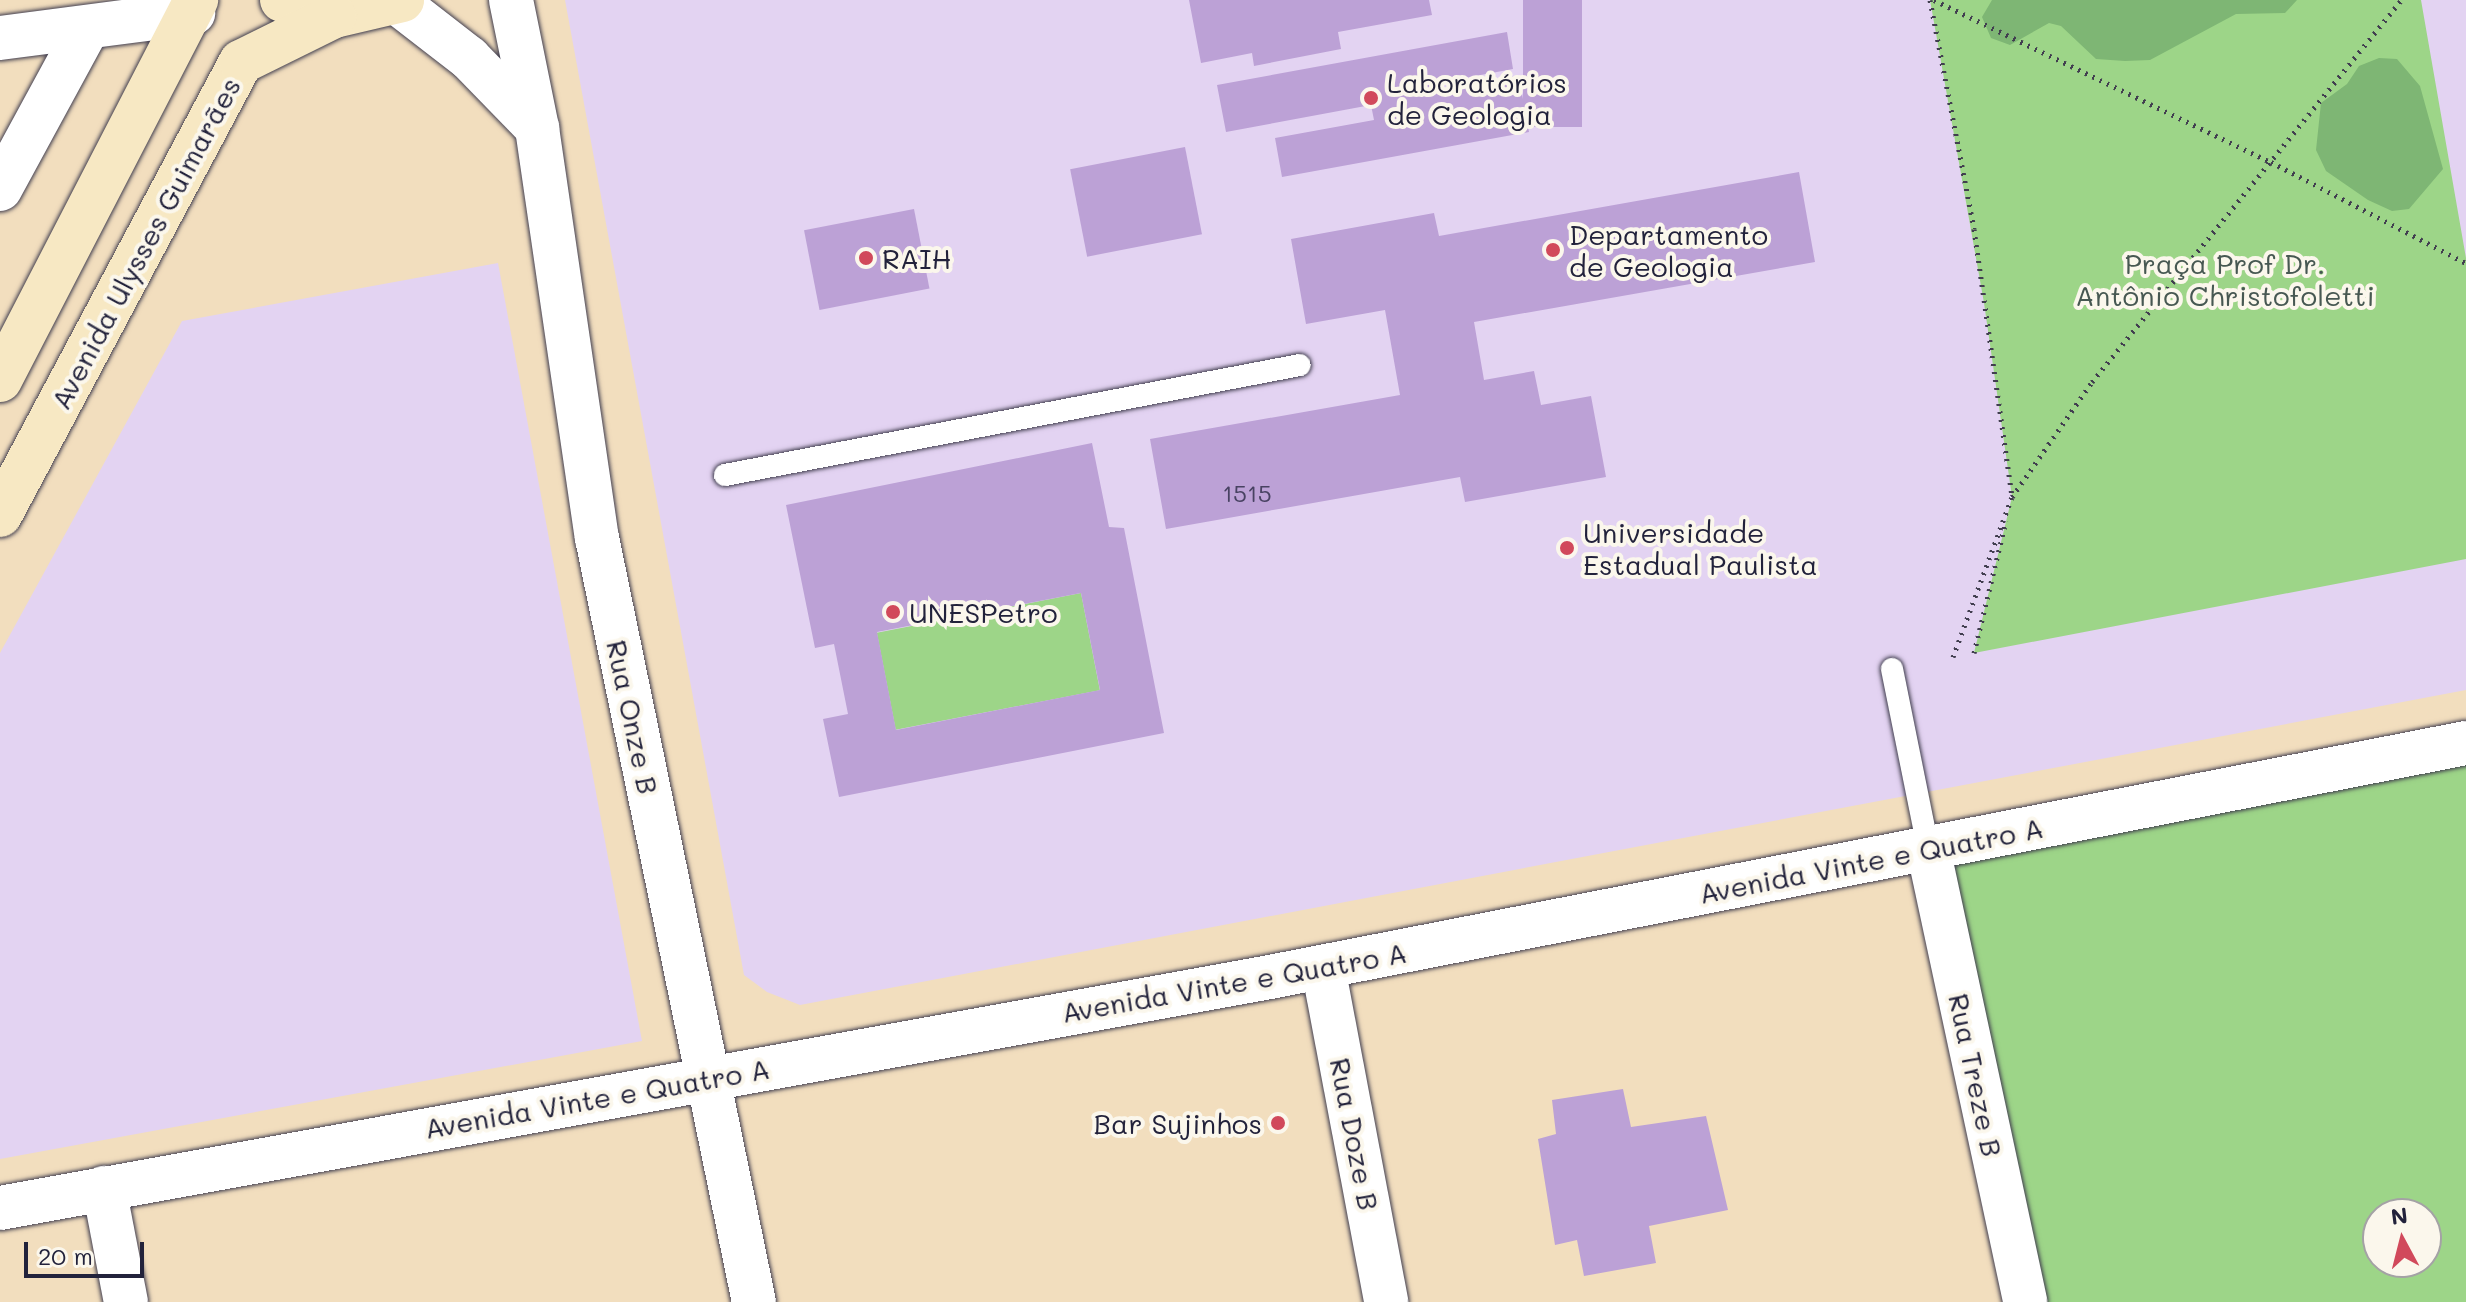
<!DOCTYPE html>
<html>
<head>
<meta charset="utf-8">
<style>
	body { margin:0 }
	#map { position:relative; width:2466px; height:1302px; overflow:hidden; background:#f2debe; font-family:Mali,sans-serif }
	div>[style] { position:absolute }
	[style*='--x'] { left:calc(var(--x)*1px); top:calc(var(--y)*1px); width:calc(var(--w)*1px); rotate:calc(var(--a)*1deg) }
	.built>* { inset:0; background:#e3d3f2 }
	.green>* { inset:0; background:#9dd588; transform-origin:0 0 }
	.forest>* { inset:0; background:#7eb674 }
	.building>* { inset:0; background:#bca1d6; transform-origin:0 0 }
	.path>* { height:5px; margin-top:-2.5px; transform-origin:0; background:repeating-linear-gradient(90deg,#413e4f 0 2px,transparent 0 8px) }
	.roads { filter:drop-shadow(0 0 2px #413e4f) drop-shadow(0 0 2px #413e4f) }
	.lane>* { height:22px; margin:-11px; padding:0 11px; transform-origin:11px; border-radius:11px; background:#fff }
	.street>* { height:44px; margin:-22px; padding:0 22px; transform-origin:22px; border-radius:22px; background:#fff }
	.secondary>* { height:44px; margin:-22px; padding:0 22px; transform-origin:22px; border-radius:22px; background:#f7e8c3 }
	.dots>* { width:22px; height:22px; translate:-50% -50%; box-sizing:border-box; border:4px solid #fbf7ec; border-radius:50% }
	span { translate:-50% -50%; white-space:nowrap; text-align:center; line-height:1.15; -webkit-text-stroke:8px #fbf7ec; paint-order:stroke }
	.number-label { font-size:24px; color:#484262 }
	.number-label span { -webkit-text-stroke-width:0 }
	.poi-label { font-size:28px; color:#22223b }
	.left { translate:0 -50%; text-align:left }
	.right { translate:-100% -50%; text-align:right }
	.street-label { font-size:28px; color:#22223b }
	.park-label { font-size:28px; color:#475852 }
	.north { position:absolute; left:2362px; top:1198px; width:80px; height:80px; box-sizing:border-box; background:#fbf7ec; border:2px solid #a4a2a5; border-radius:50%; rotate:353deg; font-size:22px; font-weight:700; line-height:32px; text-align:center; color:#22223b }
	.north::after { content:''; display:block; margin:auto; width:28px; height:36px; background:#d1495b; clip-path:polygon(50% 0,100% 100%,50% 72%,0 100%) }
	.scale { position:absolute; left:24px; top:1242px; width:120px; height:36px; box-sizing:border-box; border:4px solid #22223b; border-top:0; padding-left:10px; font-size:24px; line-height:28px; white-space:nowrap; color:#22223b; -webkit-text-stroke:6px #fbf7ec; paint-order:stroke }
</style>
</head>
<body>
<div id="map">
	<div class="built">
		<div style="clip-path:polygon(565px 0,2466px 0,2466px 690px,800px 1005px,767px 992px,744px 975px)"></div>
		<div style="clip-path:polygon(498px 263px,642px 1041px,0 1159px,0 653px,182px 321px)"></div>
	</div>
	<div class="green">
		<div style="clip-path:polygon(1930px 0,2421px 0,2466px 258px,2466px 559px,1974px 653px,2012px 497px,1984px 303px)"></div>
		<div style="left:1081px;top:593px;width:99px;height:208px;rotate:79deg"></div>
		<div style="clip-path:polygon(evenodd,2466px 743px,2466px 1302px,2025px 1302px,1928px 848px,2466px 743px,2378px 1214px,2426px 1214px,2426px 1262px,2378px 1262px,2378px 1214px)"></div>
	</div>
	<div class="forest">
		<div style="clip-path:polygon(1992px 0,2297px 0,2285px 13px,2236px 14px,2150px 60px,2125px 61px,2096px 59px,2061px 26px,2049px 23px,2010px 45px,1991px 38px,1982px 17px)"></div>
		<div style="clip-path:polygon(2379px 58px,2397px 59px,2420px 86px,2443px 169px,2409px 209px,2392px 211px,2368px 200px,2326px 171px,2316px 150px,2321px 103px,2347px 84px,2359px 66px)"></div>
	</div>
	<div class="building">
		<div style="clip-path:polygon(1189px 0,1429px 0,1432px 15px,1338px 32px,1341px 49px,1254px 66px,1252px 53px,1201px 63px)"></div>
		<div style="left:1523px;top:0;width:59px;height:127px"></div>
		<div style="clip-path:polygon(1507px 32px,1513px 69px,1443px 82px,1444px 90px,1519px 77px,1529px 132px,1282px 177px,1275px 138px,1374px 120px,1371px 105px,1226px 132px,1217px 85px)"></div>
		<div style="left:1185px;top:147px;width:89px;height:117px;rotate:79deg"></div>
		<div style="clip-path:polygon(1799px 172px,1815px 262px,1474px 322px,1484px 380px,1534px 371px,1541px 405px,1591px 396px,1606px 477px,1465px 502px,1460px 477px,1166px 529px,1150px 439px,1400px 395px,1385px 310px,1306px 324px,1291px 239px,1434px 213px,1439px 236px)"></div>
		<div style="left:914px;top:209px;width:81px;height:112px;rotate:79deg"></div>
		<div style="clip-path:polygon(evenodd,1092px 443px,1109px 527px,1124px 528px,1164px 733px,839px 797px,823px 719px,848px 714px,834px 644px,815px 648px,786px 505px,1092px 443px,1081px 593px,1100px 690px,896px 730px,877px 632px,1081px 593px)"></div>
		<div style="clip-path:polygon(1623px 1089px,1631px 1127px,1706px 1116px,1728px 1210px,1649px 1226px,1656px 1263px,1584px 1276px,1577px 1240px,1555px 1245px,1538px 1139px,1556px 1134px,1552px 1100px)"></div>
	</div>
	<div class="path">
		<div style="--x:1930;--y:0;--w:233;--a:79.1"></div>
		<div style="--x:1974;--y:229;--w:270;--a:81.9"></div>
		<div style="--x:1934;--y:0;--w:374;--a:25.7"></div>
		<div style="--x:2271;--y:162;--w:220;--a:27.4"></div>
		<div style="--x:1974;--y:653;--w:136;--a:-76.4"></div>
		<div style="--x:1953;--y:657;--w:171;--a:-69.8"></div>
		<div style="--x:2012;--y:497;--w:140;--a:-55.2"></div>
		<div style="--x:2092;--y:382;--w:491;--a:-51"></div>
	</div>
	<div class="roads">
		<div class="lane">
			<div style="--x:725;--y:475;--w:585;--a:-10.83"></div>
			<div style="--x:1892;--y:669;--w:183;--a:78.6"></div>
		</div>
		<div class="street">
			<div style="--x:511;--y:0;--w:131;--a:78.5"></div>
			<div style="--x:537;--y:128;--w:414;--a:81.7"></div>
			<div style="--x:597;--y:538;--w:780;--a:78.39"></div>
			<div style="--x:398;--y:3;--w:90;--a:37.8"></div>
			<div style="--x:469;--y:58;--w:98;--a:45.8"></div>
			<div style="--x:0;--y:38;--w:195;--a:-7.4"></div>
			<div style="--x:0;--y:189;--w:184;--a:-61.5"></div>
			<div style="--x:1928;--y:848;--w:464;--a:77.9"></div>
			<div style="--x:1323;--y:967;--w:341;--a:79.3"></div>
			<div style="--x:104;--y:1188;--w:116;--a:79.1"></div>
			<div style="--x:0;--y:1208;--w:1296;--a:-10.31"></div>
			<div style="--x:1275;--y:976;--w:1214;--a:-11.07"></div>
		</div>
		<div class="secondary">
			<div style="--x:282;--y:0;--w:54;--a:17.1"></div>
			<div style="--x:334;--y:16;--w:70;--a:-13.2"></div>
			<div style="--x:0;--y:380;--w:428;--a:-62.7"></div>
			<div style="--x:0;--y:515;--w:513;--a:-61.99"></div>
			<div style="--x:241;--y:62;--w:104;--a:-26.3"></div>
		</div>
	</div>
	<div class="dots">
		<div style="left:1371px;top:98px;background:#d1495b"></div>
		<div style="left:1553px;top:250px;background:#d1495b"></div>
		<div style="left:866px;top:258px;background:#d1495b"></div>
		<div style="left:1567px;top:548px;background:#d1495b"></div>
		<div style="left:893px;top:612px;background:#d1495b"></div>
		<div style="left:1278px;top:1123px;background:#d1495b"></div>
	</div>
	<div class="number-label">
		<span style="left:1247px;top:493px">1515</span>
	</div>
	<div class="poi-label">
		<span class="left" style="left:1387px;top:98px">Laboratórios<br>de Geologia</span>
		<span class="left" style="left:1569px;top:250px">Departamento<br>de Geologia</span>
		<span class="left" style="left:882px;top:258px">RAIH</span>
		<span class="left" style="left:1583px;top:548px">Universidade<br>Estadual Paulista</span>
		<span class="left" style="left:909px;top:612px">UNESPetro</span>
		<span class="right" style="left:1262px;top:1123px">Bar Sujinhos</span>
	</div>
	<div class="street-label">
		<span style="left:145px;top:243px;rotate:-62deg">Avenida Ulysses Guimarães</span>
		<span style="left:633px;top:717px;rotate:78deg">Rua Onze B</span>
		<span style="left:1871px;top:860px;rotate:-11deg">Avenida Vinte e Quatro A</span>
		<span style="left:1234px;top:982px;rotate:-10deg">Avenida Vinte e Quatro A</span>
		<span style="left:1976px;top:1075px;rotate:78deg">Rua Treze B</span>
		<span style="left:597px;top:1098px;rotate:-10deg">Avenida Vinte e Quatro A</span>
		<span style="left:1355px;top:1134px;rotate:79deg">Rua Doze B</span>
	</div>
	<div class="park-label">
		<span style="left:2225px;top:279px">Praça Prof Dr.<br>Antônio Christofoletti</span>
	</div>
	<div class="north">N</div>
	<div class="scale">20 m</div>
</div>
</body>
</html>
